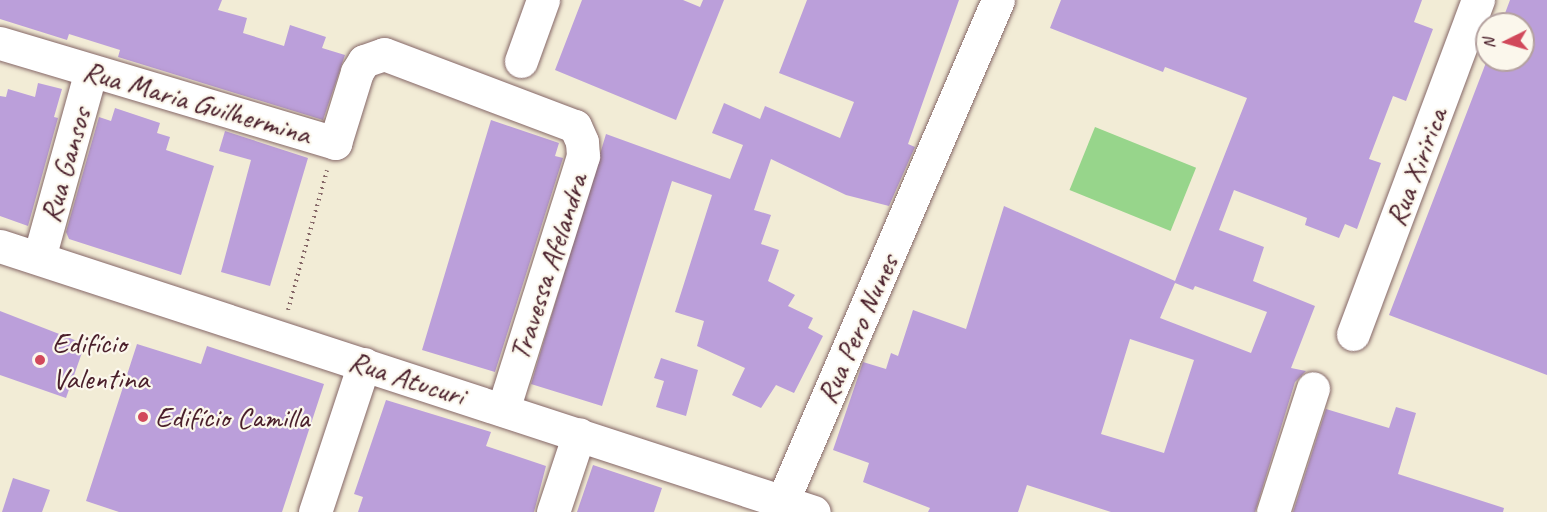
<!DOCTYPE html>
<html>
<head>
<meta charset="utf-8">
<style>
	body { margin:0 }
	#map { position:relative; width:1547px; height:512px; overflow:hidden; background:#f2ecd6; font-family:Caveat,sans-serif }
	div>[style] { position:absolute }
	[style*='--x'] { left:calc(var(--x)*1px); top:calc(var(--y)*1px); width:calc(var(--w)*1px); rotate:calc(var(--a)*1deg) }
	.green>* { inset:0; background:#97d58b; transform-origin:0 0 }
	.building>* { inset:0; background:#bb9fda }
	.path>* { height:4px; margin-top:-2px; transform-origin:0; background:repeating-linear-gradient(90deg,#856767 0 1.5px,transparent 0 6px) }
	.roads { filter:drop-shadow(0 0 2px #856767) drop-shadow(0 0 2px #856767) }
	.minor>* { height:33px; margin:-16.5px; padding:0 16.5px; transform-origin:16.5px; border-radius:16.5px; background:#fff }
	.dots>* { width:16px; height:16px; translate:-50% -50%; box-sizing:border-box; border:3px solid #fbf7ec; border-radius:50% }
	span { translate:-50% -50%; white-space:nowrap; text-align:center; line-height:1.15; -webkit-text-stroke:4.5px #fbf7ec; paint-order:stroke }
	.street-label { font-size:30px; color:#4a1f2b }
	.poi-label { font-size:30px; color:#4a1f2b }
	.left { translate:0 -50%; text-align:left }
	.north { position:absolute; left:1475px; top:12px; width:60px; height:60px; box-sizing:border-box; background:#fbf7ec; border:2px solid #b4a19f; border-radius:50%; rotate:265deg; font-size:16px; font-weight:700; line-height:24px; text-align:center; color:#4a1f2b }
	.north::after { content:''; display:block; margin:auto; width:21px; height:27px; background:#d1495b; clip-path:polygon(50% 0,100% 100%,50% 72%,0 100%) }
</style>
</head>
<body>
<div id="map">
	<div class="green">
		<div style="left:1095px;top:127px;width:109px;height:68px;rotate:22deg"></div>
	</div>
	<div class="building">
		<div style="clip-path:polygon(0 0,222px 0,218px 10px,247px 18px,243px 33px,284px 46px,290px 25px,326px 37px,322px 48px,345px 55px,323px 120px,118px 57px,120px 50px,69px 34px,67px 40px,0 19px)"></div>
		<div style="clip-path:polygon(582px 0,683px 0,700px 7px,703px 0,724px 0,676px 120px,555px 70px)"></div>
		<div style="clip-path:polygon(807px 0,959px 0,908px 144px,915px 147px,889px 206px,846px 195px,771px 159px,754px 210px,771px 215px,761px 244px,779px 250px,768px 281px,795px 295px,788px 306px,813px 318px,808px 328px,823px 336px,794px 393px,776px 385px,761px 408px,732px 395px,745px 368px,697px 346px,704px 321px,675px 312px,712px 195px,672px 181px,602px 406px,531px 384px,606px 134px,730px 179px,743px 145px,712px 133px,724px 103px,760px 119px,765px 106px,840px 138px,854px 102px,779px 73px)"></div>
		<div style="clip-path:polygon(evenodd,1061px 0,1422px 0,1414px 22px,1433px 29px,1406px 101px,1393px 96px,1369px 159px,1381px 163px,1357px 229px,1345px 224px,1339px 238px,1305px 225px,1307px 218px,1234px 190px,1219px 230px,1264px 247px,1253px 281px,1315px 306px,1291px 368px,1306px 371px,1295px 382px,1255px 512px,1111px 512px,1027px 485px,1018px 512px,928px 512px,930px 508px,863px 482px,869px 463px,833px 450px,863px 362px,886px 369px,891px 353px,898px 356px,913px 310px,966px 329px,1004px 206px,1175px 281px,1247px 98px,1165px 67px,1163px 72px,1050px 28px,1061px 0,1175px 283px,1193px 290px,1195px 286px,1267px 312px,1251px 353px,1160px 318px,1175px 283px,1061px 0,1130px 339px,1194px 360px,1164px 453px,1101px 434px,1130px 339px)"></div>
		<div style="clip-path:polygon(1510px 0,1547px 0,1547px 375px,1389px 315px,1487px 60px,1523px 60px,1523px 24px,1501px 24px)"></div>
		<div style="clip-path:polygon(38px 83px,62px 89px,54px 117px,58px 118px,28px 226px,0 216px,0 96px,6px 97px,8px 89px,35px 97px)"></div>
		<div style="clip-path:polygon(115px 108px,160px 123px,157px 133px,170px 137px,166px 150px,214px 166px,181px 275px,69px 239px,66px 232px,99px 117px,111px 121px)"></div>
		<div style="clip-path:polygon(491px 120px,559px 143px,555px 156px,563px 158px,495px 372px,422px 350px)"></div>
		<div style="clip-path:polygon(225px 131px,308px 158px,270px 286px,221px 272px,251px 160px,219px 151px)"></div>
		<div style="clip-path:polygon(0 311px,85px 344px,66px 398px,0 375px)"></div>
		<div style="clip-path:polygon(137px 344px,201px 364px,207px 346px,324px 384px,282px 512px,119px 512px,86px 501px)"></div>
		<div style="clip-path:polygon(661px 358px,698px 370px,686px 416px,656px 407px,664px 381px,654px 378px)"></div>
		<div style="clip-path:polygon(386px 400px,491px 432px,486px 446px,546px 466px,534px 512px,358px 512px,363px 497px,354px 494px)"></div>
		<div style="clip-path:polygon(1396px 407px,1416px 413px,1398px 474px,1504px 508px,1503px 512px,1293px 512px,1326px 409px,1389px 428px)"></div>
		<div style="clip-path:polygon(593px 465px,662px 488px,654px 512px,577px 512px)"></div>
		<div style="clip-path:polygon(13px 478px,50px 490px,42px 512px,2px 512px)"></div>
	</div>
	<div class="path">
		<div style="--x:288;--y:310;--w:145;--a:-74.4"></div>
	</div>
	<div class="roads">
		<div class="minor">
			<div style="--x:0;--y:43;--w:350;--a:16.6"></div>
			<div style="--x:335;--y:143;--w:74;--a:-72.8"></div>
			<div style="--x:357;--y:72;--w:13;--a:-58"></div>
			<div style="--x:364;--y:61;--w:21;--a:-19"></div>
			<div style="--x:384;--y:54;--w:204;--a:20.7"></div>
			<div style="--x:575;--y:126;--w:17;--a:66"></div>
			<div style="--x:582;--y:142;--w:14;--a:86"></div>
			<div style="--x:583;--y:156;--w:266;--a:107.5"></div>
			<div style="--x:521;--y:61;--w:65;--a:-70.2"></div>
			<div style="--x:0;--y:246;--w:856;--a:18.1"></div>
			<div style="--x:39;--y:258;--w:194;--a:-74.5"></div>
			<div style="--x:1353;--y:334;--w:357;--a:-69.5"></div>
			<div style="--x:315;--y:512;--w:156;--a:-71.7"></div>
			<div style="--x:553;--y:512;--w:82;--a:-71.6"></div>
			<div style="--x:778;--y:512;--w:557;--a:-66.75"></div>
			<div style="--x:1273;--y:512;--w:130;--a:-72.1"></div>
		</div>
	</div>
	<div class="dots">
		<div style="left:40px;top:360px;background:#d1495b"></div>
		<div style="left:143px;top:417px;background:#d1495b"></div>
	</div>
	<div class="street-label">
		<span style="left:197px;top:102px;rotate:16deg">Rua Maria Guilhermina</span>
		<span style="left:65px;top:165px;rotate:-74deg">Rua Gansos</span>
		<span style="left:1416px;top:167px;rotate:-69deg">Rua Xiririca</span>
		<span style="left:548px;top:267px;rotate:-72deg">Travessa Afelandra</span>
		<span style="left:857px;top:329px;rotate:-66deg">Rua Pero Nunes</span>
		<span style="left:407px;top:378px;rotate:18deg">Rua Atucuri</span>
	</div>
	<div class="poi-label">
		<span class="left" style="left:52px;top:360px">Edifício<br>Valentina</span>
		<span class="left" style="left:155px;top:417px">Edifício Camilla</span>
	</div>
	<div class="north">N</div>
</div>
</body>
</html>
